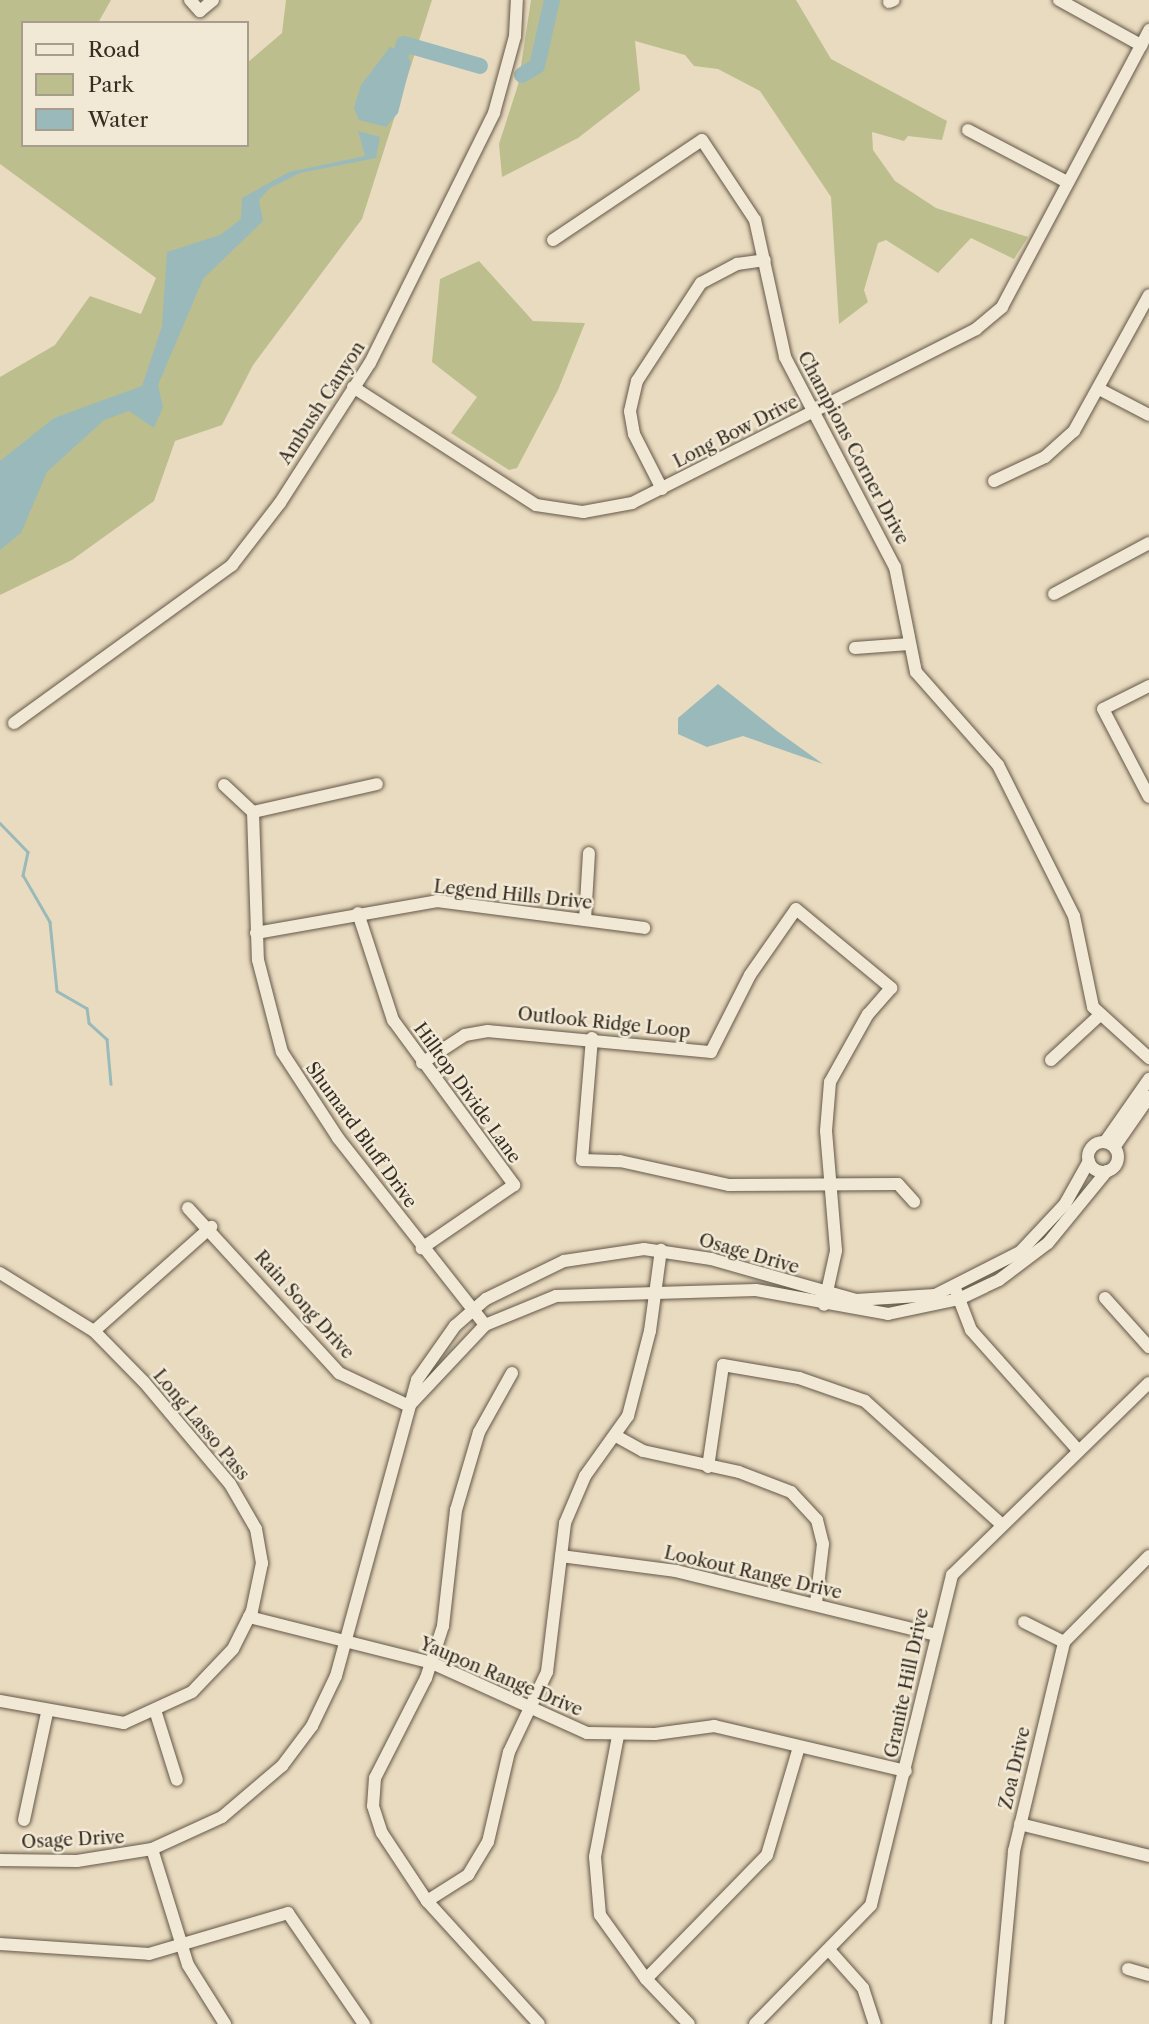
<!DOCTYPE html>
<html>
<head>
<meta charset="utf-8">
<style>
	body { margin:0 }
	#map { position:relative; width:1149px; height:2024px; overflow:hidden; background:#e9dbbf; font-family:"Libre Caslon Text",serif }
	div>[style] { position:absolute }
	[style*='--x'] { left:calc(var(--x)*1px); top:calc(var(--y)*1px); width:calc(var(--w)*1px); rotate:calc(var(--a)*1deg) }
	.green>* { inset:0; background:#bdbe8e }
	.water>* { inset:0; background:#9ab9ba }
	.stream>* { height:2.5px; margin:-1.25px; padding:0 1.25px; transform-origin:1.25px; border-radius:1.25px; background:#9ab9ba }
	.river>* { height:16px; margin:-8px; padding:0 8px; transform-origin:8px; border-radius:8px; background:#9ab9ba }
	.roads { filter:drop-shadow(0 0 2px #645849) drop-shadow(0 0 2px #645849) }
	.minor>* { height:12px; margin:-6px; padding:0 6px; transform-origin:6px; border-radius:6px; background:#f1e8d5 }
	.minor>.ring { margin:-6px; padding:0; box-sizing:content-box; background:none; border:12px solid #f1e8d5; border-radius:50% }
	span { translate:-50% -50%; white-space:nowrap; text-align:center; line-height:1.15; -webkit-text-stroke:5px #f1e8d5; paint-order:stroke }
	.street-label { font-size:18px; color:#372d22 }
	.legend { position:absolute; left:21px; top:21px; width:228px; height:126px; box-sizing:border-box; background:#f1e8d5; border:2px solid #a79d8d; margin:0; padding:9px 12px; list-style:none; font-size:21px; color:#372d22 }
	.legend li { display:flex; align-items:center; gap:14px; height:35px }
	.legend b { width:35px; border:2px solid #a79d8d }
</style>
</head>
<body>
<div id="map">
	<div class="green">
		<div style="clip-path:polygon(0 0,111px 0,98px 23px,23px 23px,23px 145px,247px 145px,247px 63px,282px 33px,286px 0,432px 0,362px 219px,253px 365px,222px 425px,175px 441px,154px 501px,72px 560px,0 595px,0 377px,55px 345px,90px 296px,141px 314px,156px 278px,0 164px)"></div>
		<div style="clip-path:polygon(531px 0,796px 0,831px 59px,947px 121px,942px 140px,908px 136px,904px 141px,872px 132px,873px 150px,895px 181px,936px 208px,1028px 237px,1014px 259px,971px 238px,938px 273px,886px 240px,878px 243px,864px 290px,868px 302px,839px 324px,831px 197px,760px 91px,718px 69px,694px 66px,685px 55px,635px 41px,640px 90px,578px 138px,502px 177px,499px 144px,518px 85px)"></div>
		<div style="clip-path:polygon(479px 261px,533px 321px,585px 323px,558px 390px,517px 468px,509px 470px,451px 433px,477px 397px,432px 362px,440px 279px)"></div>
	</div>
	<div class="water">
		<div style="clip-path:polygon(390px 47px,405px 52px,411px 62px,398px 113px,386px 127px,359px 120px,354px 108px,361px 85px)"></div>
		<div style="clip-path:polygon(358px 131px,380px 137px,376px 158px,300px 173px,270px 188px,259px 200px,263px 221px,203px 279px,158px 385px,163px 407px,154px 428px,129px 411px,104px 420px,47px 472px,21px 533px,0 550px,0 461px,54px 418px,142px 386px,162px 326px,167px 252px,220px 235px,241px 219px,242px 198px,289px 172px,365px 156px)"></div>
		<div style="clip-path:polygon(718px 684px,777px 731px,823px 764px,743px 736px,707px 747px,678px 734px,678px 718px)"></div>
	</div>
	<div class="stream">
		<div style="--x:0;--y:823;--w:40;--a:46"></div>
		<div style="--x:28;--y:852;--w:24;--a:102"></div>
		<div style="--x:23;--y:875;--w:54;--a:60.1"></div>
		<div style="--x:50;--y:922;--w:69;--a:84.2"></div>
		<div style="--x:57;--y:991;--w:34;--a:30"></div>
		<div style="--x:87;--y:1008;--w:15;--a:82"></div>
		<div style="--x:89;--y:1023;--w:24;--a:42"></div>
		<div style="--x:107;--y:1039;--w:45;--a:84.9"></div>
	</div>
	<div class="river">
		<div style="--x:396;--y:70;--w:27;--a:-73"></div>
		<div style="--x:404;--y:44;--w:79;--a:16.1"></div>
		<div style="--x:522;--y:75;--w:17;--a:-31"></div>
		<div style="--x:537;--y:66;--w:68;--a:-77.2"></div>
	</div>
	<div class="roads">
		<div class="minor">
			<div style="--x:190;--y:0;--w:15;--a:48"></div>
			<div style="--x:200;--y:11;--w:17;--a:-40"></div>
			<div style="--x:1059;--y:0;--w:94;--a:28.8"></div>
			<div style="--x:889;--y:2;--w:5;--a:-22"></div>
			<div style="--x:968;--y:130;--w:112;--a:27.7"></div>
			<div style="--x:553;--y:240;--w:179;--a:-33.9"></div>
			<div style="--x:702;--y:140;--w:96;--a:56.5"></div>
			<div style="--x:755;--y:220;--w:140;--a:77.6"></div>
			<div style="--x:785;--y:357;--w:237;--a:62.4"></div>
			<div style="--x:895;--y:567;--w:107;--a:78.7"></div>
			<div style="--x:916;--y:672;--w:124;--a:48.6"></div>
			<div style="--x:998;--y:765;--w:169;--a:63.3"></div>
			<div style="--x:1074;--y:916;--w:93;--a:78.2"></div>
			<div style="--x:1093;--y:1007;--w:76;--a:42.3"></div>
			<div style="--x:353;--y:387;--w:218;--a:32.8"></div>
			<div style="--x:536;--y:505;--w:48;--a:8.5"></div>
			<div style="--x:583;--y:512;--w:50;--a:-10.4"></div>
			<div style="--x:632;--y:503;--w:386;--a:-26.8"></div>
			<div style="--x:976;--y:329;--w:34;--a:-40"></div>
			<div style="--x:1002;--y:307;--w:314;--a:-62"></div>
			<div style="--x:1101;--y:390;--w:54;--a:27.5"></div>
			<div style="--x:994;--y:481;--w:56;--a:-25.2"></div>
			<div style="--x:1045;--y:457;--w:39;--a:-42"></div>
			<div style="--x:1074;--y:431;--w:155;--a:-61.1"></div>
			<div style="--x:662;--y:489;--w:62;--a:-117"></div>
			<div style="--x:634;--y:434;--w:23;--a:-100"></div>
			<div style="--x:630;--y:411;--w:31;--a:-77"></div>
			<div style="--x:637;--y:381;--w:117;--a:-56.9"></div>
			<div style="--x:701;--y:283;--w:41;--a:-27.8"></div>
			<div style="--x:737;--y:264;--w:28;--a:-8"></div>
			<div style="--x:1054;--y:594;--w:108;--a:-28.2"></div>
			<div style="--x:855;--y:648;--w:54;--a:-4.2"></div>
			<div style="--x:1149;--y:686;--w:51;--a:153.4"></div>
			<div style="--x:1103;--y:709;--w:99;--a:62.4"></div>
			<div style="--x:14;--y:723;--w:269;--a:-35.9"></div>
			<div style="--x:232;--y:565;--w:78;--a:-52.3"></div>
			<div style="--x:280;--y:503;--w:166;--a:-57.3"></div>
			<div style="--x:370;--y:363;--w:279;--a:-63.6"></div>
			<div style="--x:494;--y:113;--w:80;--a:-74.7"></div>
			<div style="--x:515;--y:36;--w:36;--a:-87"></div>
			<div style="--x:224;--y:785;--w:40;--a:43"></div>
			<div style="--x:253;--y:812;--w:148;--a:88.1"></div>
			<div style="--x:258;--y:960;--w:95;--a:75.4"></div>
			<div style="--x:282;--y:1052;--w:103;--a:56.9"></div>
			<div style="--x:338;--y:1138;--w:238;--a:51.8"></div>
			<div style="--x:253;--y:812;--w:127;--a:-12.7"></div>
			<div style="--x:358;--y:913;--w:113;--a:71.9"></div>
			<div style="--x:393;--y:1020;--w:205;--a:53.7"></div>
			<div style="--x:514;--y:1185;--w:112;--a:145.6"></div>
			<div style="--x:585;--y:920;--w:67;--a:-86.6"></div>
			<div style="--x:256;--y:933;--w:184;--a:-10"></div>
			<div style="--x:437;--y:901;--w:209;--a:7.4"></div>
			<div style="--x:592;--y:1038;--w:122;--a:94.7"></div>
			<div style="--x:582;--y:1160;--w:38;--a:2"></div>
			<div style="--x:620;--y:1161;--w:112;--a:12.4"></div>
			<div style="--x:729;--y:1185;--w:169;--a:-0.3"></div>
			<div style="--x:898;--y:1184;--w:24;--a:48"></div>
			<div style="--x:1051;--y:1060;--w:67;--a:-42.6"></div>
			<div style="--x:422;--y:1063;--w:51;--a:-33.1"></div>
			<div style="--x:465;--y:1035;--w:23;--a:-10"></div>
			<div style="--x:488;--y:1031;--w:224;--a:5.4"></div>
			<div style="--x:711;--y:1052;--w:86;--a:-63.1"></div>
			<div style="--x:750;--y:975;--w:80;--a:-55.1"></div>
			<div style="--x:796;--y:909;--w:124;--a:39.7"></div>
			<div style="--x:891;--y:988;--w:35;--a:131"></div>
			<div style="--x:868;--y:1014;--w:78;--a:119.2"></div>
			<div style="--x:830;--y:1082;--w:49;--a:94.7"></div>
			<div style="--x:826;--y:1131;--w:120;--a:85.2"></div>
			<div style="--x:836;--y:1251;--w:55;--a:102.5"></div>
			<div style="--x:1105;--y:1142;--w:77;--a:-55.1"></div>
			<div class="ring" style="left:1088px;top:1142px;width:18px;height:18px"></div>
			<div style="--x:1115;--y:1146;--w:60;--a:-55.2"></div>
			<div style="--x:188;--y:1208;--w:224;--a:47.5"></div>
			<div style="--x:339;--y:1373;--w:77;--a:25.2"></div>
			<div style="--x:0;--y:1273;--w:110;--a:31.7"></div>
			<div style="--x:94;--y:1331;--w:71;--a:45.6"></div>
			<div style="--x:144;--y:1382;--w:133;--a:49.9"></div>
			<div style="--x:230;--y:1484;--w:52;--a:60"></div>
			<div style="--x:256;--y:1529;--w:35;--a:80"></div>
			<div style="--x:262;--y:1563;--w:49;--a:101.8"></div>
			<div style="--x:252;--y:1611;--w:42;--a:116.6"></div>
			<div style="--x:233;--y:1649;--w:59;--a:133.6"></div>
			<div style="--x:192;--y:1692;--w:75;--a:155.5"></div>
			<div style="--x:124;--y:1723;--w:126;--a:-169.9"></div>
			<div style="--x:956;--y:1291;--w:42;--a:69"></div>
			<div style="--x:971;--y:1330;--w:161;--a:48.3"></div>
			<div style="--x:1105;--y:1298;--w:66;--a:48.1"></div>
			<div style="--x:94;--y:1331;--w:157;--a:-41.6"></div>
			<div style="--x:512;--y:1373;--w:68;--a:119.2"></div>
			<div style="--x:479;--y:1432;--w:81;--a:106.4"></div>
			<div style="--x:456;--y:1510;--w:117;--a:96.4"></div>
			<div style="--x:443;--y:1626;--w:55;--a:108.1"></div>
			<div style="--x:426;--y:1678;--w:112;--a:117"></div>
			<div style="--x:375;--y:1778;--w:28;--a:94"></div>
			<div style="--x:373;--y:1806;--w:28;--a:72"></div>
			<div style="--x:382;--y:1833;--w:82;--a:56.5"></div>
			<div style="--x:427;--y:1901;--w:166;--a:47.7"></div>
			<div style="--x:409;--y:1406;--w:111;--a:-46.8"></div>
			<div style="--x:485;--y:1325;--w:77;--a:-22.2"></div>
			<div style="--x:556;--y:1296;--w:200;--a:-1.7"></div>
			<div style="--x:756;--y:1290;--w:134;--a:10.3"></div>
			<div style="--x:888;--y:1314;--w:73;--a:-11.9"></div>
			<div style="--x:959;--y:1299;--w:44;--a:-25.4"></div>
			<div style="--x:999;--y:1280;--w:61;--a:-37.1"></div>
			<div style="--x:1048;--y:1243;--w:93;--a:-50.7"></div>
			<div style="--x:616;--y:1436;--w:31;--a:29"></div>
			<div style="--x:643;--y:1451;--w:98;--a:12.3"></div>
			<div style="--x:739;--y:1472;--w:56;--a:21"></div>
			<div style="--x:791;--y:1492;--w:38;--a:47"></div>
			<div style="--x:817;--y:1520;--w:25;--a:76"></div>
			<div style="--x:823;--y:1544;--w:59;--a:96.8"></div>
			<div style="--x:708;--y:1467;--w:103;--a:-81.6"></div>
			<div style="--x:723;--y:1365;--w:77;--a:9.7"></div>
			<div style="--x:799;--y:1378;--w:70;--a:19.2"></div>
			<div style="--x:865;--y:1401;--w:183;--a:42.1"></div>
			<div style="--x:561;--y:1556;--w:116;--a:7.4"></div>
			<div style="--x:676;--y:1571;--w:268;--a:13.8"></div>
			<div style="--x:249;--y:1617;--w:189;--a:14.1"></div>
			<div style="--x:432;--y:1663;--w:170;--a:24.3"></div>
			<div style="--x:587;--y:1733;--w:68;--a:0.8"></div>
			<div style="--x:655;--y:1734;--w:60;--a:-7.7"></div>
			<div style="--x:714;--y:1726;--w:197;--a:13.2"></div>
			<div style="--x:1024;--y:1622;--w:45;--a:26.6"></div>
			<div style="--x:155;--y:1710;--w:73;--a:72.6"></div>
			<div style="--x:618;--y:1736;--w:123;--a:100.8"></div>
			<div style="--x:595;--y:1857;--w:58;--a:85.1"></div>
			<div style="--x:600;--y:1915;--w:79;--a:54.3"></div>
			<div style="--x:646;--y:1979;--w:62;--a:46.3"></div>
			<div style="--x:24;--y:1820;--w:109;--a:-77.9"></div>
			<div style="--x:1020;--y:1824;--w:133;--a:13.9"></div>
			<div style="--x:152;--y:1849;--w:121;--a:72.8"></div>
			<div style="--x:188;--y:1965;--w:70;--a:57.9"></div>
			<div style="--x:0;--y:1860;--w:77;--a:0.7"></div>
			<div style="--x:77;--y:1861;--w:76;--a:-9.1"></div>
			<div style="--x:152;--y:1849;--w:77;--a:-24.6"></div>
			<div style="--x:222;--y:1817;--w:79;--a:-40.4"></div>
			<div style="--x:282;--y:1766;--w:50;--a:-53.1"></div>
			<div style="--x:312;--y:1726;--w:55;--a:-64.4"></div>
			<div style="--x:336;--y:1676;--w:307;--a:-74.7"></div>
			<div style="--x:417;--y:1380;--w:66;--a:-54.9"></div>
			<div style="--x:455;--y:1326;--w:41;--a:-41.1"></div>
			<div style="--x:486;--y:1299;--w:87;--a:-26"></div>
			<div style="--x:564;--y:1261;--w:81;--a:-8.5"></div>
			<div style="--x:644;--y:1249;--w:68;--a:8.5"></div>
			<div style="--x:711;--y:1259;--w:151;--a:15.8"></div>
			<div style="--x:856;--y:1300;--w:79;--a:-3.6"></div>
			<div style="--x:935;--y:1295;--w:95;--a:-26.8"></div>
			<div style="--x:1020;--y:1252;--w:66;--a:-46.8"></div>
			<div style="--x:1065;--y:1204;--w:49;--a:-60.8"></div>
			<div style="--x:427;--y:1901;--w:49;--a:-32.4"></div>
			<div style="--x:468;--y:1875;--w:39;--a:-59"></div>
			<div style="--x:488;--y:1842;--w:92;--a:-76.9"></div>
			<div style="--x:509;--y:1752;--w:89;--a:-64.6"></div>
			<div style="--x:547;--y:1672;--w:150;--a:-83.1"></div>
			<div style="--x:565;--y:1523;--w:51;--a:-66.9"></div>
			<div style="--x:585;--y:1476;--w:74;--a:-54.4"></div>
			<div style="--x:628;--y:1416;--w:88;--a:-75.5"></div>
			<div style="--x:650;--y:1331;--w:82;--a:-82.3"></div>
			<div style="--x:0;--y:1944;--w:149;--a:3.8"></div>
			<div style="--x:149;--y:1954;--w:145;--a:-16.4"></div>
			<div style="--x:288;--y:1913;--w:135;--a:55.6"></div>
			<div style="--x:830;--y:1951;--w:50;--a:48.3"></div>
			<div style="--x:863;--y:1988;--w:38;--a:72"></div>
			<div style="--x:1128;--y:1969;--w:22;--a:16"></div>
			<div style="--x:646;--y:1979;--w:173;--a:-45.7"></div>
			<div style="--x:767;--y:1855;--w:113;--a:-73.5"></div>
			<div style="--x:755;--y:2024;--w:166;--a:-45.7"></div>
			<div style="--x:871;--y:1905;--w:340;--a:-76.2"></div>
			<div style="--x:952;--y:1575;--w:275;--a:-44.3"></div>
			<div style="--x:998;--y:2024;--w:174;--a:-84.7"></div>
			<div style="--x:1014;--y:1851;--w:215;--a:-76.5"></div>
			<div style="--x:1064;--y:1642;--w:121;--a:-45.3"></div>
		</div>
	</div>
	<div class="street-label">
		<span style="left:322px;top:403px;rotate:-57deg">Ambush Canyon</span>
		<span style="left:736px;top:432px;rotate:-27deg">Long Bow Drive</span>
		<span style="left:853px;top:448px;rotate:62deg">Champions Corner Drive</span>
		<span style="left:513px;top:895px;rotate:6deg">Legend Hills Drive</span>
		<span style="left:604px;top:1023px;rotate:6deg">Outlook Ridge Loop</span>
		<span style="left:467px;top:1093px;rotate:54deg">Hilltop Divide Lane</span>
		<span style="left:361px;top:1135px;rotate:54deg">Shumard Bluff Drive</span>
		<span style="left:749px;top:1254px;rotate:16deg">Osage Drive</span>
		<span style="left:304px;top:1305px;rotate:48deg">Rain Song Drive</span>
		<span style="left:201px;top:1425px;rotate:50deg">Long Lasso Pass</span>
		<span style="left:753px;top:1573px;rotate:13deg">Lookout Range Drive</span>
		<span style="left:501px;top:1677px;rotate:23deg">Yaupon Range Drive</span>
		<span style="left:907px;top:1683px;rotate:-78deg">Granite Hill Drive</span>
		<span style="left:1015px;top:1768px;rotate:-77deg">Zoa Drive</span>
		<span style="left:73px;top:1840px;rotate:-3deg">Osage Drive</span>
	</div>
	<ul class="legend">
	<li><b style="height:9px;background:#f1e8d5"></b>Road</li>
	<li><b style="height:19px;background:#bdbe8e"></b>Park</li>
	<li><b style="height:19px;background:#9ab9ba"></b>Water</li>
	</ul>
</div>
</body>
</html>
